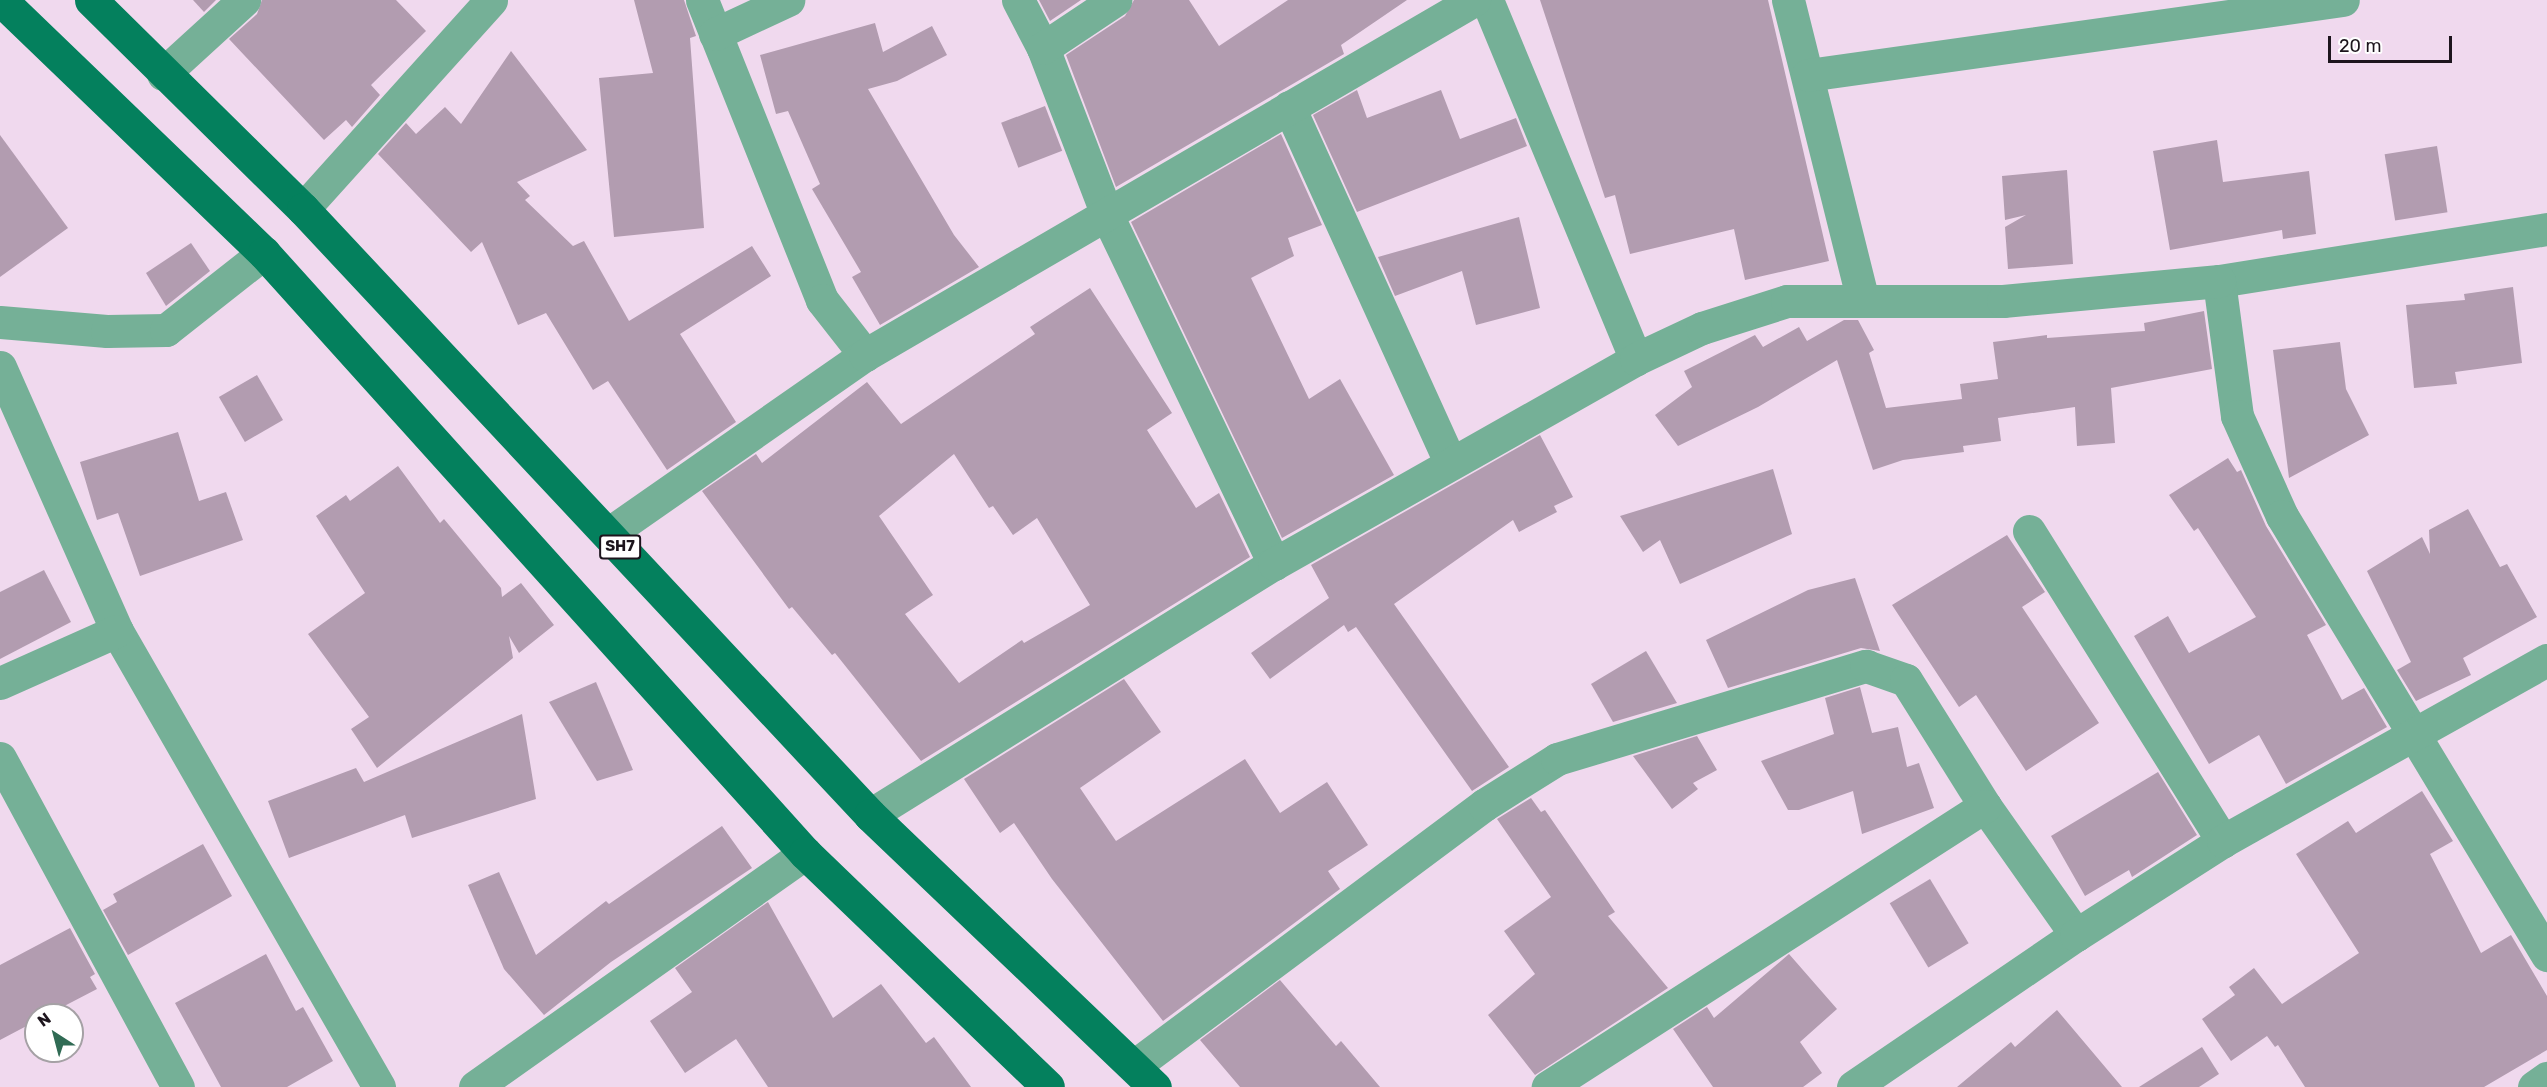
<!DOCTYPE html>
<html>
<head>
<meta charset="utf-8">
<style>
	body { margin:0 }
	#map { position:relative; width:2547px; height:1087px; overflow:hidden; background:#f0d9ee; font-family:Rubik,sans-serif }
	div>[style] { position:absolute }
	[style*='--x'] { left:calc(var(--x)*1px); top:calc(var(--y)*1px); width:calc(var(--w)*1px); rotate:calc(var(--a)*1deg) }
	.building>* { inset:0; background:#b29cb0; transform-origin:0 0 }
	.minor>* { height:33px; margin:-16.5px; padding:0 16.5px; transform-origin:16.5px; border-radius:16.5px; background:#75b097 }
	.tertiary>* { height:33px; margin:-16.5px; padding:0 16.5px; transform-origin:16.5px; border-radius:16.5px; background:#75b097 }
	.primary>* { height:33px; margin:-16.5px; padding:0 16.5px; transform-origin:16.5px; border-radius:16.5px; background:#04805d }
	span { translate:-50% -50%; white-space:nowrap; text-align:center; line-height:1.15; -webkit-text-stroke:4.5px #fff; paint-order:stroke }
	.shield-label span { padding:2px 4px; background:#fff; border:2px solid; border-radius:4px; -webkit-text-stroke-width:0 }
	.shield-label { font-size:15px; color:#1d151d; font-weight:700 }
	.north { position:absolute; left:24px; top:1003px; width:60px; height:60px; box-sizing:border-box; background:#fff; border:2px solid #a5a1a5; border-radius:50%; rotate:324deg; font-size:16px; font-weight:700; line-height:24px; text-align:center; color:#1d151d }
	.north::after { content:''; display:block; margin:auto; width:21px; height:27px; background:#306b54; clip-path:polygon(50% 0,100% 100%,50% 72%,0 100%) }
	.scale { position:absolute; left:2328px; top:36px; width:124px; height:27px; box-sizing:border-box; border:3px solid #1d151d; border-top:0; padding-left:8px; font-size:18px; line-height:21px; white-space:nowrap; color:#1d151d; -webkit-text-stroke:4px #fff; paint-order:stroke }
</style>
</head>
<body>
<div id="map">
	<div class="building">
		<div style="clip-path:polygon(193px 0,216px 0,204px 12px)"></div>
		<div style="clip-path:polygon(262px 0,396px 0,426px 31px,371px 85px,380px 95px,352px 127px,346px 120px,324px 140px,229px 39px,257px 14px)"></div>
		<div style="clip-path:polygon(634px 0,684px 0,696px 36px,690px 38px,704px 228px,614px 237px,599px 78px,653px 73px)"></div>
		<div style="clip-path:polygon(1039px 0,1081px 0,1050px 21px)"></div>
		<div style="clip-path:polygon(1134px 0,1189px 0,1219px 46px,1288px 0,1407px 0,1341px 45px,1344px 54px,1116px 187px,1066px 55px,1125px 16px)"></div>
		<div style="clip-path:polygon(1540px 0,1768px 0,1829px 261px,1745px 280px,1734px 229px,1630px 254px,1615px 195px,1605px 198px)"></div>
		<div style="clip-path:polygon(875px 23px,883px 52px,932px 26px,947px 55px,897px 81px,868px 89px,954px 235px,979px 267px,880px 325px,852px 277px,861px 272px,812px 189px,820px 184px,788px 111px,776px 114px,760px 55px)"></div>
		<div style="clip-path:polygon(511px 51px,587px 150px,517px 182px,530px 196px,525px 200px,573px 246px,584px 241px,629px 321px,752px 246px,771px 276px,680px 334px,736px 422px,667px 470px,608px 381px,593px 390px,546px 313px,518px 325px,482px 242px,471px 252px,378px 154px,406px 123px,416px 134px,445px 107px,461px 124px)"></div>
		<div style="clip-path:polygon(1357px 90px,1367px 118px,1441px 90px,1460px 139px,1516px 118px,1527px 146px,1357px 212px,1313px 115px)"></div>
		<div style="left:1045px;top:106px;width:48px;height:47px;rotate:69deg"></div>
		<div style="clip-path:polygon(1281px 134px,1322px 225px,1288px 238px,1294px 256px,1251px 278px,1309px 399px,1340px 379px,1394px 475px,1282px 538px,1131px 222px)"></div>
		<div style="clip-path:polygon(0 135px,68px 228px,0 277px)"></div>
		<div style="clip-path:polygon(2217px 140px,2223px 182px,2309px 171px,2316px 234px,2283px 239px,2282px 230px,2170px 250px,2153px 151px)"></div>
		<div style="left:2437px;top:146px;width:67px;height:53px;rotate:81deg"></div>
		<div style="clip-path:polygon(2067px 170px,2073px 264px,2008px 269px,2005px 227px,2026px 215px,2005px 220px,2002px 176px)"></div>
		<div style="clip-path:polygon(1519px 217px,1540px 308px,1476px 325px,1462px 271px,1395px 296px,1378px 257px)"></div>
		<div style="clip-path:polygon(191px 243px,210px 271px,166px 306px,146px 273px)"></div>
		<div style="clip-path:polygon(2513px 287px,2522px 363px,2455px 372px,2457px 384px,2414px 388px,2406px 305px,2465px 300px,2464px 294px)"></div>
		<div style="clip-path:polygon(evenodd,1090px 288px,1172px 413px,1147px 430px,1196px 508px,1219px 493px,1250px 557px,921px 761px,835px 653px,832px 655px,792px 607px,789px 609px,702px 491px,756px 454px,762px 463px,867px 382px,901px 424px,1035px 334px,1030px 327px,1090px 288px,954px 454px,989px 508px,993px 506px,1013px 535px,1037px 518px,1090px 605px,1024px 643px,1022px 640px,959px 683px,905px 614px,933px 595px,879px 516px,954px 454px)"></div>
		<div style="clip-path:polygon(2204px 311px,2212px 369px,2111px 388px,2115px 443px,2077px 446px,2075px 407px,1998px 418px,2001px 441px,1963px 446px,1964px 452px,1903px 460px,1873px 470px,1837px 360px,1758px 407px,1678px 446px,1655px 415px,1692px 387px,1684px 371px,1755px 335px,1763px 347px,1799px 327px,1807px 341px,1844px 320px,1858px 320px,1874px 350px,1869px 353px,1886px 408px,1962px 399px,1960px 384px,1998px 379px,1993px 342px,2047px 335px,2047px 338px,2145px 331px,2144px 323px)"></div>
		<div style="clip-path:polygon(2340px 342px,2346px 389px,2369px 435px,2289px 478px,2273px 350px)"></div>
		<div style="left:257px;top:375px;width:52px;height:44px;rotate:60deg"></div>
		<div style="clip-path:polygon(178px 432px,199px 501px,226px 492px,243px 540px,140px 576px,118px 513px,97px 520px,80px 462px)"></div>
		<div style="clip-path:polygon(1540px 435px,1573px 497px,1554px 506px,1557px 512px,1519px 532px,1513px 520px,1394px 604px,1509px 767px,1472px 791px,1356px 627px,1348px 632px,1344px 625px,1270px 679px,1251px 653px,1329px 598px,1311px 565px)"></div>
		<div style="clip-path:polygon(2228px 458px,2237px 472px,2241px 470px,2266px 526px,2326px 625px,2307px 635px,2342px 700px,2364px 688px,2387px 727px,2286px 784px,2259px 735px,2209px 764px,2134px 636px,2168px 616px,2189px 653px,2256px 617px,2198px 528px,2194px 531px,2169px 495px)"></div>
		<div style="clip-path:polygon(398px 466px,440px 523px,444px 519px,501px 588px,502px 597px,521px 583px,554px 625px,519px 653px,509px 636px,513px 658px,377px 768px,351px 729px,369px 717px,308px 634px,365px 593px,316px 516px,346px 495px,350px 501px)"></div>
		<div style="clip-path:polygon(1773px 469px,1792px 534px,1680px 584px,1660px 540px,1643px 552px,1620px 516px)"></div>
		<div style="clip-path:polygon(2468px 509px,2500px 567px,2507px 564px,2537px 617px,2463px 658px,2471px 675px,2416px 701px,2397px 670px,2411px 662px,2367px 571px,2422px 537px,2430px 554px,2429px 530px)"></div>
		<div style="clip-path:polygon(2007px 535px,2045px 592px,2022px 607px,2099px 723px,2026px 771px,1976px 695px,1959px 707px,1892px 605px)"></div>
		<div style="clip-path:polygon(44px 570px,71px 622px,0 659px,0 592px)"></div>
		<div style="clip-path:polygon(1855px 578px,1880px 651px,1861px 648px,1728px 688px,1706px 640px,1808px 590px)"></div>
		<div style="clip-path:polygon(1646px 651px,1677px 703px,1613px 722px,1591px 684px)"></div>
		<div style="clip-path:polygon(1124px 679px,1161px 732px,1080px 788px,1116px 841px,1245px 759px,1280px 813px,1327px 782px,1368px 845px,1328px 871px,1340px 889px,1163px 1021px,1052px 879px,1014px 823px,1000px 833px,964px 779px)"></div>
		<div style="clip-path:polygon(596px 682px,633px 770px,597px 781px,549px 702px)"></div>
		<div style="clip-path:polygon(1860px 687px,1872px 733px,1898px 727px,1907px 767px,1919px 763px,1934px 808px,1862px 834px,1853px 791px,1799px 810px,1788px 810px,1761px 761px,1834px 734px,1825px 698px)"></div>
		<div style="clip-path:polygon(522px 714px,536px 799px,412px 838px,405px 815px,289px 858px,268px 801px,356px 768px,364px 782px)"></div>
		<div style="clip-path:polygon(1697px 736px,1717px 770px,1693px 783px,1698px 789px,1672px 809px,1633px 756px)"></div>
		<div style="clip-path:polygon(2158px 772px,2197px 835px,2132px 877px,2129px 870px,2085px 896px,2051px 836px)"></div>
		<div style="clip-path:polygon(2422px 791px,2453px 841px,2430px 854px,2481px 953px,2511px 935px,2547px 996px,2547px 1050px,2484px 1087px,2305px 1087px,2278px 1045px,2275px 1047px,2267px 1036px,2231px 1061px,2202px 1019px,2235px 995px,2229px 987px,2254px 968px,2282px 1004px,2359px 953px,2296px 854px,2348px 821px,2356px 833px)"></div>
		<div style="clip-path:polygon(1531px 798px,1541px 812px,1545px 810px,1615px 912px,1608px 916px,1668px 988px,1535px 1075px,1488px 1015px,1535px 974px,1504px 931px,1551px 897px,1497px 819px)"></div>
		<div style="clip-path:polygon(722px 826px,752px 868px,611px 962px,544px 1015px,504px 969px,468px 885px,499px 872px,536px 955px,606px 901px,609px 904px)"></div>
		<div style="clip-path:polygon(203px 844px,232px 896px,128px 955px,103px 910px,117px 902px,113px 894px)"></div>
		<div style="left:1930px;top:879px;width:75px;height:47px;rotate:59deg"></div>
		<div style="clip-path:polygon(768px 902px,833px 1018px,881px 984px,926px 1043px,934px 1037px,971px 1087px,768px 1087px,736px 1039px,685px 1073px,650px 1021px,692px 992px,675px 968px)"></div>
		<div style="clip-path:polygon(70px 928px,95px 974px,90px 977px,97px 989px,47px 1015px,36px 1015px,36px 1021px,0 1040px,0 965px)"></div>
		<div style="clip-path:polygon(266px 954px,296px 1011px,303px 1007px,333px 1061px,287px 1087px,221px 1087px,175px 1003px)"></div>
		<div style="clip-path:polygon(1789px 954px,1837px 1009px,1800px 1042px,1822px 1073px,1803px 1087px,1713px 1087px,1673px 1029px,1707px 1007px,1714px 1018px)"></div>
		<div style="clip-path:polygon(1280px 980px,1336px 1046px,1341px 1041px,1380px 1087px,1240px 1087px,1200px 1040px)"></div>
		<div style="clip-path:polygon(2057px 1010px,2122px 1087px,1957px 1087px,2011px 1042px,2015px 1047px)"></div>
		<div style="clip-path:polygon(2202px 1047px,2219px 1074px,2199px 1087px,2139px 1087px)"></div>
	</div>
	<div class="minor">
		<div style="--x:702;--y:0;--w:323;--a:68.2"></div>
		<div style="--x:822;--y:300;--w:70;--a:52"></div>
		<div style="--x:1018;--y:0;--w:54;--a:62.5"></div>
		<div style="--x:1043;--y:48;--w:179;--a:69"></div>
		<div style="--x:1107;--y:215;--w:387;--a:64.4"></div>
		<div style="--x:1487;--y:0;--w:389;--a:67.5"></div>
		<div style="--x:1788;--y:0;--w:310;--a:76"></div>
		<div style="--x:715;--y:34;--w:81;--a:-25"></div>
		<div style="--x:1043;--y:48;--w:87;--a:-33.7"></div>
		<div style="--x:163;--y:74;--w:110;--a:-42.4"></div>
		<div style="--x:1808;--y:75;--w:540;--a:-7.98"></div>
		<div style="--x:1289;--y:107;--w:390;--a:65.6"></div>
		<div style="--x:303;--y:209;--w:281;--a:-48"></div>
		<div style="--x:2547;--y:229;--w:332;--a:171"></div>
		<div style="--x:2219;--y:281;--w:136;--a:82.4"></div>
		<div style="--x:2237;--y:416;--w:110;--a:65.8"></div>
		<div style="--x:2282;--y:516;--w:513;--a:58.88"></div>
		<div style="--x:0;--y:367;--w:289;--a:66.1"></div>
		<div style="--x:117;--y:631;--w:526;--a:60.12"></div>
		<div style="--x:2029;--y:531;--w:366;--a:58"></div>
		<div style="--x:608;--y:534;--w:313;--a:-34.9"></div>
		<div style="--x:865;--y:355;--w:705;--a:-30.24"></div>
		<div style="--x:0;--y:683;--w:128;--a:-24"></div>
		<div style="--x:0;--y:758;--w:374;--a:61.6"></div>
		<div style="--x:1985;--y:806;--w:158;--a:54.8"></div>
		<div style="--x:870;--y:815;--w:476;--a:-31.9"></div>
		<div style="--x:1274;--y:564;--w:416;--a:-29.5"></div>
		<div style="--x:1636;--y:359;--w:73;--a:-25.2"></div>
		<div style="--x:1702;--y:328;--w:89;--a:-17.6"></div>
		<div style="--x:1787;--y:301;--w:216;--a:0"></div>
		<div style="--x:2003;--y:301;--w:217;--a:-5.3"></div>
		<div style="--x:1134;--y:1066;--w:437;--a:-36.7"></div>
		<div style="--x:1484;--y:805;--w:86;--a:-32.2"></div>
		<div style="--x:1557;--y:759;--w:323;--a:-16.8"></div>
		<div style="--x:1866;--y:666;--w:42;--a:19.3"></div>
		<div style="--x:1906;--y:680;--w:149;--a:57.9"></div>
		<div style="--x:1985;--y:806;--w:520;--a:147.26"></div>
		<div style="--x:475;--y:1087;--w:405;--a:-35.3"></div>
		<div style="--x:1853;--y:1087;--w:270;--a:-34.3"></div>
		<div style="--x:2076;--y:935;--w:174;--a:-32.6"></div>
		<div style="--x:2223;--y:841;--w:371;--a:-29.2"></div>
		<div style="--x:2534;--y:1087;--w:16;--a:-35"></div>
	</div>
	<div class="tertiary">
		<div style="--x:0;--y:322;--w:107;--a:4.8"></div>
		<div style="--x:107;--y:331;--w:59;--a:-1"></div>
		<div style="--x:166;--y:330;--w:125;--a:-38.2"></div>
	</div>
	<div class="primary">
		<div style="--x:1;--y:0;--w:365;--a:43.9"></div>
		<div style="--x:264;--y:253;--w:808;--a:47.96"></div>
		<div style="--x:805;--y:853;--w:337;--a:43.9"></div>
		<div style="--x:91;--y:0;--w:298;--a:44.6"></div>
		<div style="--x:303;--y:209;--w:830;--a:46.9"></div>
		<div style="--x:870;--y:815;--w:394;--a:43.7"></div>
	</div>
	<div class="shield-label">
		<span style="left:620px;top:547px">SH7</span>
	</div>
	<div class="north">N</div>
	<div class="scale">20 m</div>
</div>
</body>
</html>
